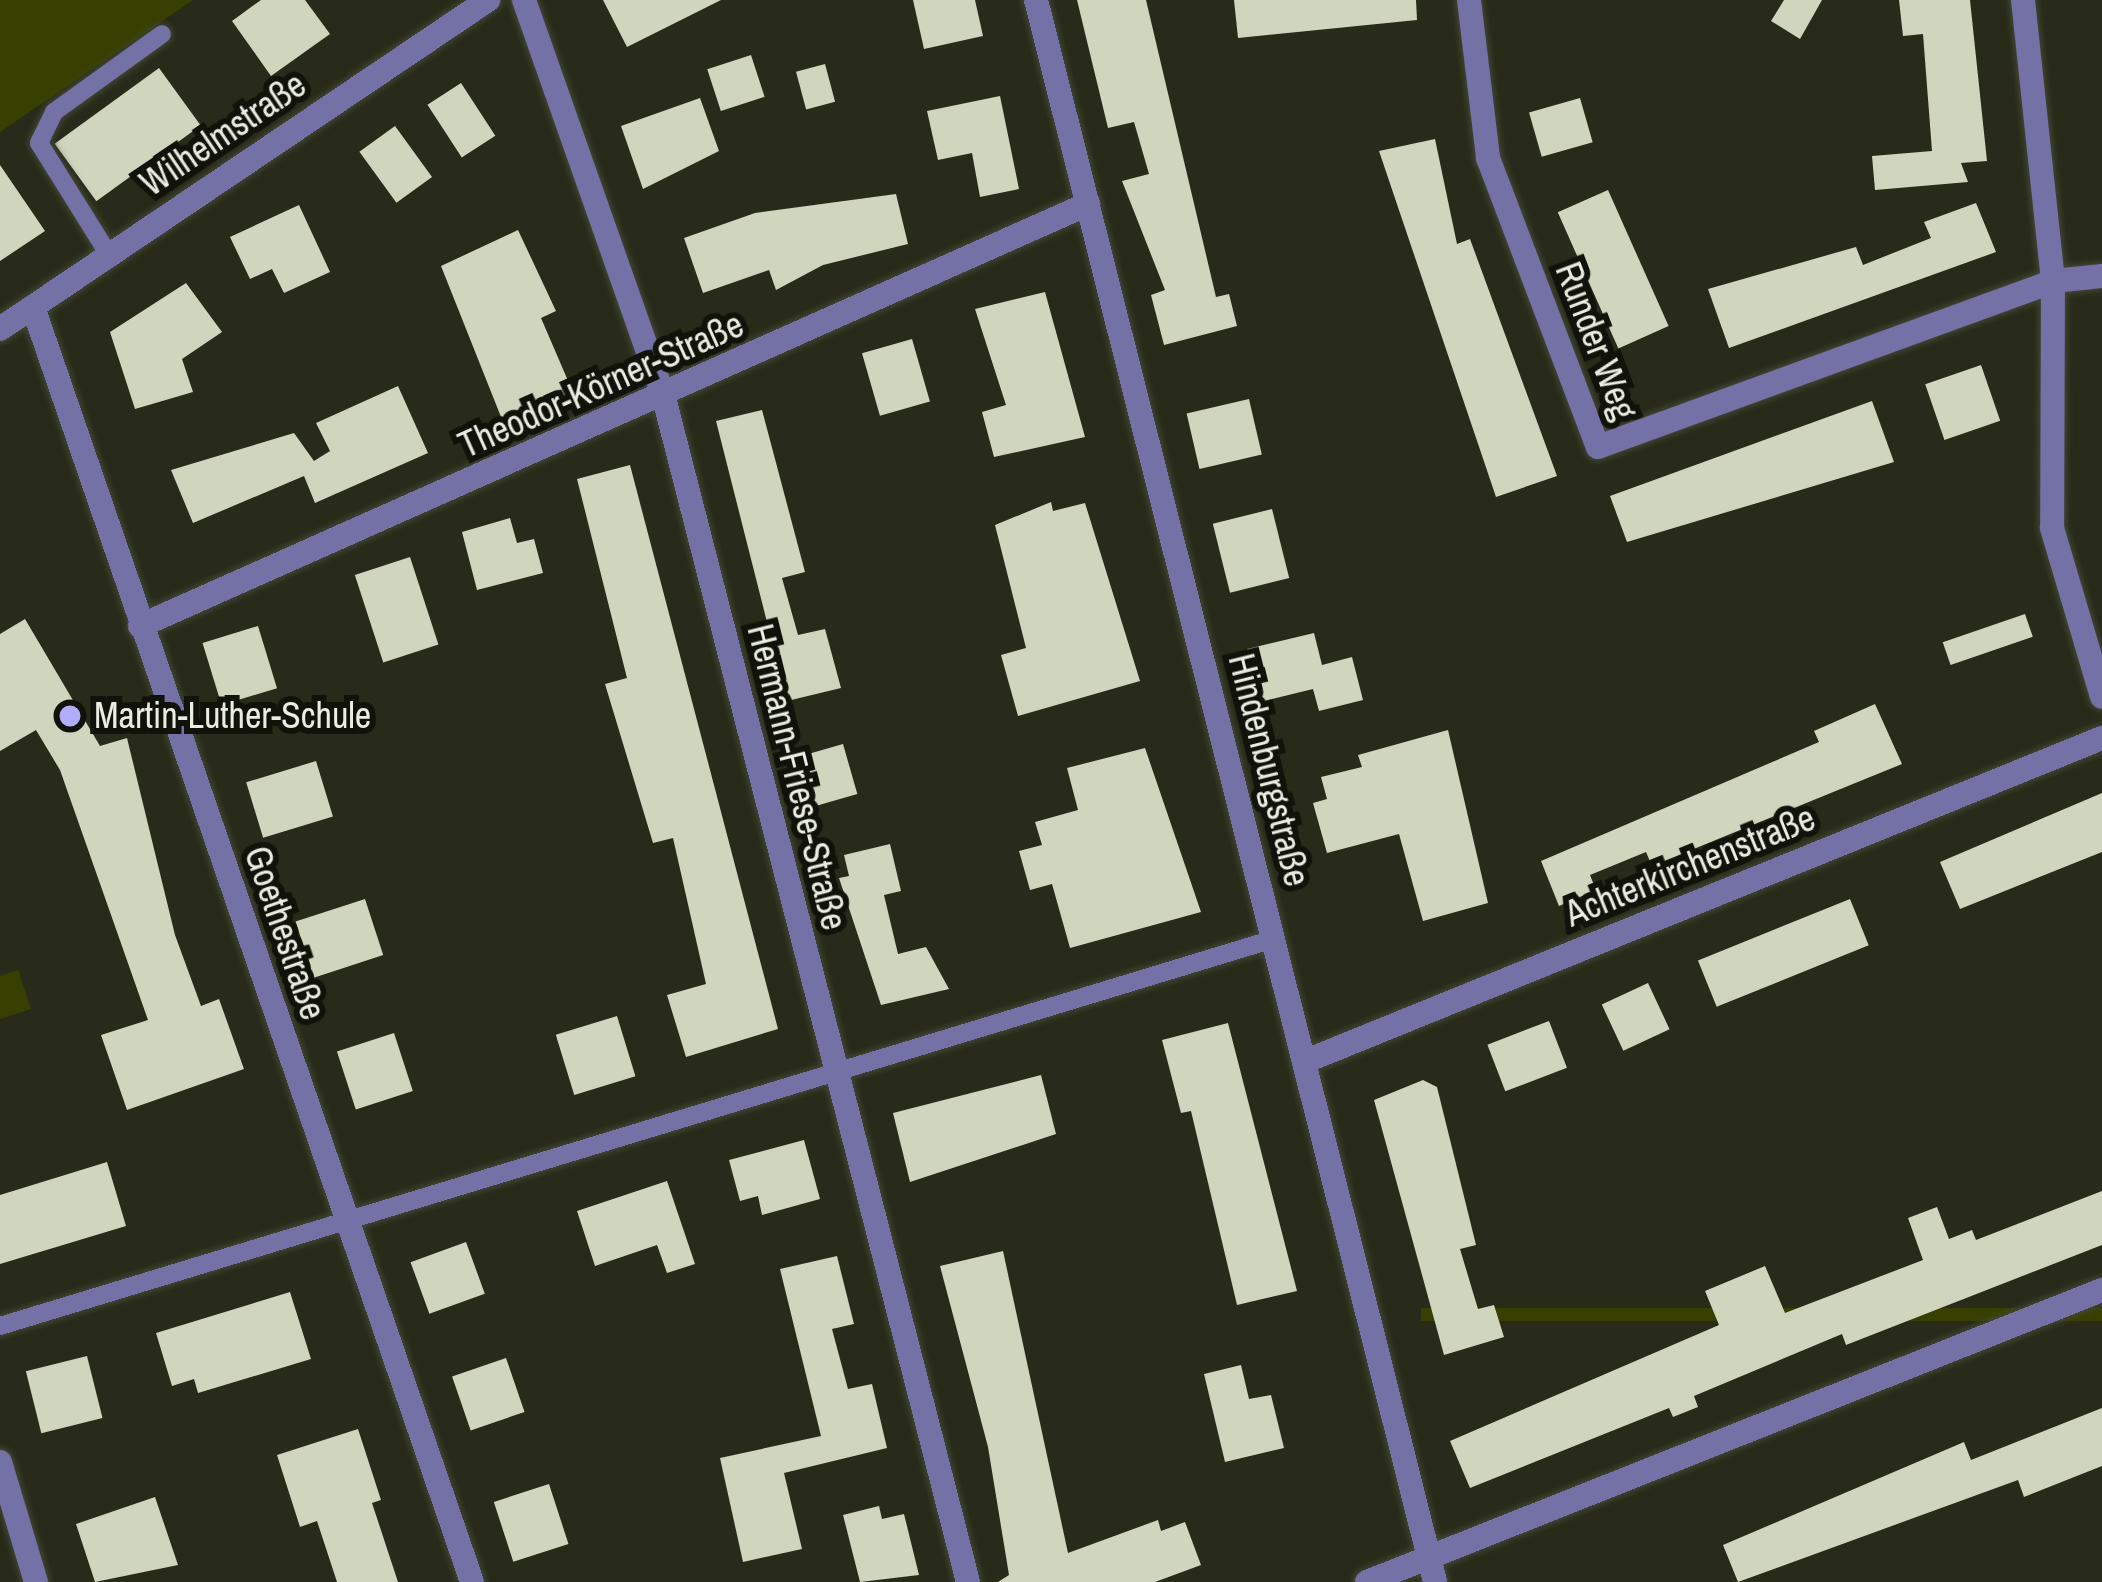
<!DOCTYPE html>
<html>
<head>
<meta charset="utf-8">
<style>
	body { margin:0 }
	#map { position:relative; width:2102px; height:1582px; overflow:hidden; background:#282b19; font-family:"Archivo Narrow",sans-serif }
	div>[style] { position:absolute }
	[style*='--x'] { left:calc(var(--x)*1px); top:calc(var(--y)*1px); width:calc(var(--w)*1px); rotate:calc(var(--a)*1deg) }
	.green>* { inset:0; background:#384001; transform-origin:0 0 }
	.building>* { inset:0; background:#d0d5be; transform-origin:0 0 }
	.roads { filter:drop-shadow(0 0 3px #434635) drop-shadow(0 0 3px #434635) }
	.service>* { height:18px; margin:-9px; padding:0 9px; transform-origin:9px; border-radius:9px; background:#7471a6 }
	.minor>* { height:24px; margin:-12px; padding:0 12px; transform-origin:12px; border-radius:12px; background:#7471a6 }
	.tertiary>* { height:24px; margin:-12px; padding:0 12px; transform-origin:12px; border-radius:12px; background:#7471a6 }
	.dots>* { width:33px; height:33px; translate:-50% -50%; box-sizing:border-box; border:6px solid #11130b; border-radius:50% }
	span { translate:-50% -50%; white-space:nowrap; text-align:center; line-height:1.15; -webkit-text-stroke:12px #11130b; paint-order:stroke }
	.street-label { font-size:36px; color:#eaede1 }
	.poi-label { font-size:36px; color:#eaede1 }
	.left { translate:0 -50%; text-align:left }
</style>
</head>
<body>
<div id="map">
	<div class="green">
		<div style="clip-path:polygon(0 0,193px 0,0 132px)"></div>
		<div style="clip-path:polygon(18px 970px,31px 1009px,0 1019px,0 976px)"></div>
		<div style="left:2102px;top:1308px;width:13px;height:681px;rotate:90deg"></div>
	</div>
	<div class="building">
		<div style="clip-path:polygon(261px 0,305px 0,330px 34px,271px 76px,232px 21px)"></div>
		<div style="clip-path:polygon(603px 0,721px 0,627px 47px)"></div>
		<div style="clip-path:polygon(913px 0,975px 0,983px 36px,924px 49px)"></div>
		<div style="clip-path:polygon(1077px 0,1146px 0,1216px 297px,1229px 294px,1237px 326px,1164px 345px,1151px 295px,1165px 290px,1122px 181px,1149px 174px,1134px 122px,1108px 128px)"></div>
		<div style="clip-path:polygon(1234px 0,1416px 0,1417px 20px,1238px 38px)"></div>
		<div style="clip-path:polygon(1784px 0,1822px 0,1800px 39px,1771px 21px)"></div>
		<div style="clip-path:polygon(1899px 0,1970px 0,1987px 161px,1961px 163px,1968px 182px,1875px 190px,1872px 156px,1932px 151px,1923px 34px,1903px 36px)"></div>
		<div style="left:751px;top:55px;width:44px;height:46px;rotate:72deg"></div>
		<div style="left:825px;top:64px;width:39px;height:30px;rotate:75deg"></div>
		<div style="left:159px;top:68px;width:71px;height:129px;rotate:54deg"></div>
		<div style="left:461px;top:83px;width:63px;height:40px;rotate:57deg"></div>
		<div style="clip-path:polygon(1000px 96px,1019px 189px,980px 197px,972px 153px,938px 160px,927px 111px)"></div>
		<div style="clip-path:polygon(700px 98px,719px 151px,643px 189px,621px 126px)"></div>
		<div style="left:1580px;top:98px;width:46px;height:53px;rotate:74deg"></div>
		<div style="left:395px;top:126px;width:63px;height:44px;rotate:54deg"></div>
		<div style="clip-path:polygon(1435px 139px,1457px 244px,1470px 239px,1557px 476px,1496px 497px,1379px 151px)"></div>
		<div style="clip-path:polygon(0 165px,45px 231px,0 261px)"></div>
		<div style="left:1608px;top:190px;width:149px;height:55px;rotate:66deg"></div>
		<div style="clip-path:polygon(896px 194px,908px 244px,823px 265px,776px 290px,769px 270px,703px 293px,684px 238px,755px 213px)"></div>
		<div style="clip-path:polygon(1976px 203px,1996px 252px,1729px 348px,1708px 289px,1856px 247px,1863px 265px,1931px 238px,1924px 222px)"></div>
		<div style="clip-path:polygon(299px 205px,330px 272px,284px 293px,272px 269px,250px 279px,230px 237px)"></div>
		<div style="clip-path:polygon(518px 230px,556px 311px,541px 318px,575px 397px,505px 427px,441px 266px)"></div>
		<div style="clip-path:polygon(186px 283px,222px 332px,182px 359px,193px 392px,135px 409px,110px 332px)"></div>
		<div style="clip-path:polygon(1045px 292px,1085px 437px,994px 457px,982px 412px,1006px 405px,975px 309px)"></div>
		<div style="left:912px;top:339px;width:65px;height:52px;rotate:74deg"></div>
		<div style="left:1981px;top:365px;width:59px;height:59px;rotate:71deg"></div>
		<div style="clip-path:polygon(398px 386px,428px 453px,315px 503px,304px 476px,193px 523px,171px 470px,294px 433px,314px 461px,330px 451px,316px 423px)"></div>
		<div style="left:1249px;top:399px;width:57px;height:64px;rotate:77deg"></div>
		<div style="clip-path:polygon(1872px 401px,1894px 462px,1627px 542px,1610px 496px)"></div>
		<div style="clip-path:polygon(762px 410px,805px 572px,782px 578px,798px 635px,825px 629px,841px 688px,787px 701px,716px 421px)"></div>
		<div style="clip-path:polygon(630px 465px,778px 1029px,686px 1057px,667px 995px,706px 984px,673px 838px,653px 843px,605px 684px,627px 678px,577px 479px)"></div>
		<div style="clip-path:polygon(1051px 502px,1053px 511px,1085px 503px,1140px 681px,1018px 716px,1001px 655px,1026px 648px,995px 525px)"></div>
		<div style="left:1272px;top:509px;width:71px;height:61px;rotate:76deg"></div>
		<div style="clip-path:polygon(510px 518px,517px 543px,534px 539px,543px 573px,477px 590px,462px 532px)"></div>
		<div style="left:410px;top:557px;width:92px;height:58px;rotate:72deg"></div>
		<div style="left:2025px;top:614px;width:24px;height:87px;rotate:71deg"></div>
		<div style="clip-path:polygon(25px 619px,100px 746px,127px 738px,175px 935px,201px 1006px,219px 999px,244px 1069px,127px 1110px,101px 1035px,148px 1020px,60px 770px,36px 730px,0 751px,0 634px)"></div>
		<div style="left:258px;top:626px;width:65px;height:58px;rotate:73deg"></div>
		<div style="clip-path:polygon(1314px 633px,1322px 665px,1352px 657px,1363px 700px,1319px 711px,1313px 689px,1260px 702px,1247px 649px)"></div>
		<div style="clip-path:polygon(1875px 704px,1902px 764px,1652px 866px,1646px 852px,1590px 875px,1596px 890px,1559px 906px,1541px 861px,1819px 742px,1814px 731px)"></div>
		<div style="clip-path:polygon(1448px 730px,1488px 903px,1423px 921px,1399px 834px,1327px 853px,1313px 803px,1327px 799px,1321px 777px,1362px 767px,1358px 755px)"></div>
		<div style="left:843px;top:744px;width:52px;height:47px;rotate:74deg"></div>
		<div style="clip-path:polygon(1145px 748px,1201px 912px,1070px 948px,1052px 884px,1030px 890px,1019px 851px,1042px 845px,1035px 822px,1078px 810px,1067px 768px)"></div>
		<div style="left:316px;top:761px;width:58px;height:73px;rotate:73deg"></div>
		<div style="clip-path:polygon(2102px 793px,2102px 852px,1960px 909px,1940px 862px)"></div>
		<div style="clip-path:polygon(890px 844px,901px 891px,884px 895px,898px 954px,926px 947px,949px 989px,881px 1005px,839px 878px,849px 876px,844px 855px)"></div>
		<div style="left:365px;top:899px;width:59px;height:73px;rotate:72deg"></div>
		<div style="left:1850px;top:899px;width:50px;height:164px;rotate:68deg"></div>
		<div style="left:1648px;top:983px;width:51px;height:51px;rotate:65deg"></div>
		<div style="left:617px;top:1016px;width:63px;height:64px;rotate:73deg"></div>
		<div style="left:1549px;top:1021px;width:50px;height:66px;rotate:69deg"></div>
		<div style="clip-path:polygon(1228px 1023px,1297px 1291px,1237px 1305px,1191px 1111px,1181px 1113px,1162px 1040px)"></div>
		<div style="left:394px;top:1033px;width:61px;height:60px;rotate:72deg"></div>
		<div style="clip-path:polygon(1041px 1075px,1056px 1134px,910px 1182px,893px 1113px)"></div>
		<div style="clip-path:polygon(1423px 1080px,1437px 1087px,1476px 1245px,1460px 1249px,1478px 1309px,1494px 1305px,1504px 1337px,1444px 1355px,1374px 1100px)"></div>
		<div style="clip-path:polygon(804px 1140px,820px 1199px,762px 1215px,758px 1196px,740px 1201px,729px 1160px)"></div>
		<div style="clip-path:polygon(107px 1162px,126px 1226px,0 1264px,0 1195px)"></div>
		<div style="clip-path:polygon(667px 1181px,695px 1264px,667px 1273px,657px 1245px,595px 1266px,577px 1211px)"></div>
		<div style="clip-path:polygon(2102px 1191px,2102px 1245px,1846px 1345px,1842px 1334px,1694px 1396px,1698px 1407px,1673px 1417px,1669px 1408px,1470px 1488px,1450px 1441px,1719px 1325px,1705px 1291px,1765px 1266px,1785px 1313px,1923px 1260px,1908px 1218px,1937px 1207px,1949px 1239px,1972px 1230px,1976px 1240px)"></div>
		<div style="left:466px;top:1242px;width:55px;height:59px;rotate:70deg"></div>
		<div style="clip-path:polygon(1003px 1251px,1068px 1553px,1158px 1520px,1161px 1531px,1185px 1522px,1201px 1565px,1155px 1582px,998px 1582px,1009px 1575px,988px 1447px,940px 1266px)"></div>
		<div style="clip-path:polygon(837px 1256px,854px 1324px,832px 1329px,848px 1389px,872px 1384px,887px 1448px,784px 1473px,802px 1549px,743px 1562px,720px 1458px,821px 1436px,780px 1269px)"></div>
		<div style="clip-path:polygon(290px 1292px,311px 1359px,198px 1393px,194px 1379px,172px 1386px,156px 1333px)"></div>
		<div style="left:87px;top:1356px;width:64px;height:63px;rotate:76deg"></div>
		<div style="left:506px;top:1358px;width:57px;height:57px;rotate:71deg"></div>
		<div style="clip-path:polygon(1241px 1365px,1249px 1399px,1271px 1395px,1284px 1448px,1225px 1462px,1204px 1374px)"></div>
		<div style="clip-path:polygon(2102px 1408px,2102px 1466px,2024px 1497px,2018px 1480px,1738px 1582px,1723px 1545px,1964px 1442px,1971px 1460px)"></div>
		<div style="clip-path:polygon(358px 1429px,381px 1500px,372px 1503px,398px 1582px,337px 1582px,317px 1521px,300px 1527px,277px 1455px)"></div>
		<div style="left:549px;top:1484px;width:63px;height:58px;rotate:72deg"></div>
		<div style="clip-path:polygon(155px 1497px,178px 1565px,95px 1582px,76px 1524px)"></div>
		<div style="clip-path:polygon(879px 1506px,882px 1519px,904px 1514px,919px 1575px,860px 1582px,843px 1515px)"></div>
	</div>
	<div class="roads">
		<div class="service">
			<div style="--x:109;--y:255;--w:132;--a:-122"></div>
			<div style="--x:39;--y:143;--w:34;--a:-64"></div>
			<div style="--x:54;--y:112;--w:133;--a:-35.8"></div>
			<div style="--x:0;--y:1326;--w:1331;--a:-16.9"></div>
		</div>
		<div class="minor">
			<div style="--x:524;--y:0;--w:422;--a:70.6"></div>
			<div style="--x:664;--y:398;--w:1222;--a:75.6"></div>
			<div style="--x:1036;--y:0;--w:1632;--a:75.84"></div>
			<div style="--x:1469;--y:0;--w:159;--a:83.1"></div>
			<div style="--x:1488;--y:158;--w:309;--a:69.2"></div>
			<div style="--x:1598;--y:447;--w:484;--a:-20"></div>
			<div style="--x:2053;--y:281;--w:49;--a:-5.8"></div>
			<div style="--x:2023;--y:0;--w:283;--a:83.9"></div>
			<div style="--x:2053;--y:281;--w:247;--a:90.2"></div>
			<div style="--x:2052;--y:528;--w:176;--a:73.5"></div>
			<div style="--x:33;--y:307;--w:1348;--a:71"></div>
			<div style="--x:140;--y:626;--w:1038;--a:-24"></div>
			<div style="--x:1306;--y:1061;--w:859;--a:-22.09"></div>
			<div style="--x:0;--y:1462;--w:125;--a:73.3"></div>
			<div style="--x:1367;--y:1582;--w:791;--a:-21.67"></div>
		</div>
		<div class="tertiary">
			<div style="--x:0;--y:329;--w:589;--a:-33.99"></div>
		</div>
	</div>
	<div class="dots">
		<div style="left:70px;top:716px;background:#b1adfa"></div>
	</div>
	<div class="street-label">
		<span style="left:223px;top:134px;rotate:-34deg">Wilhelmstraße</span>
		<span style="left:1596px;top:341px;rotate:69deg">Runder Weg</span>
		<span style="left:601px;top:385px;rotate:-24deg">Theodor-Körner-Straße</span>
		<span style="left:1269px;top:770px;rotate:76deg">Hindenburgstraße</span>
		<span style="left:797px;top:777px;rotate:76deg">Hermann-Friese-Straße</span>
		<span style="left:1690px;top:866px;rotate:-22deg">Achterkirchenstraße</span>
		<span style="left:285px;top:933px;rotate:71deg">Goethestraße</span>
	</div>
	<div class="poi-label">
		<span class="left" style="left:94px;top:716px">Martin-Luther-Schule</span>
	</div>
</div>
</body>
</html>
